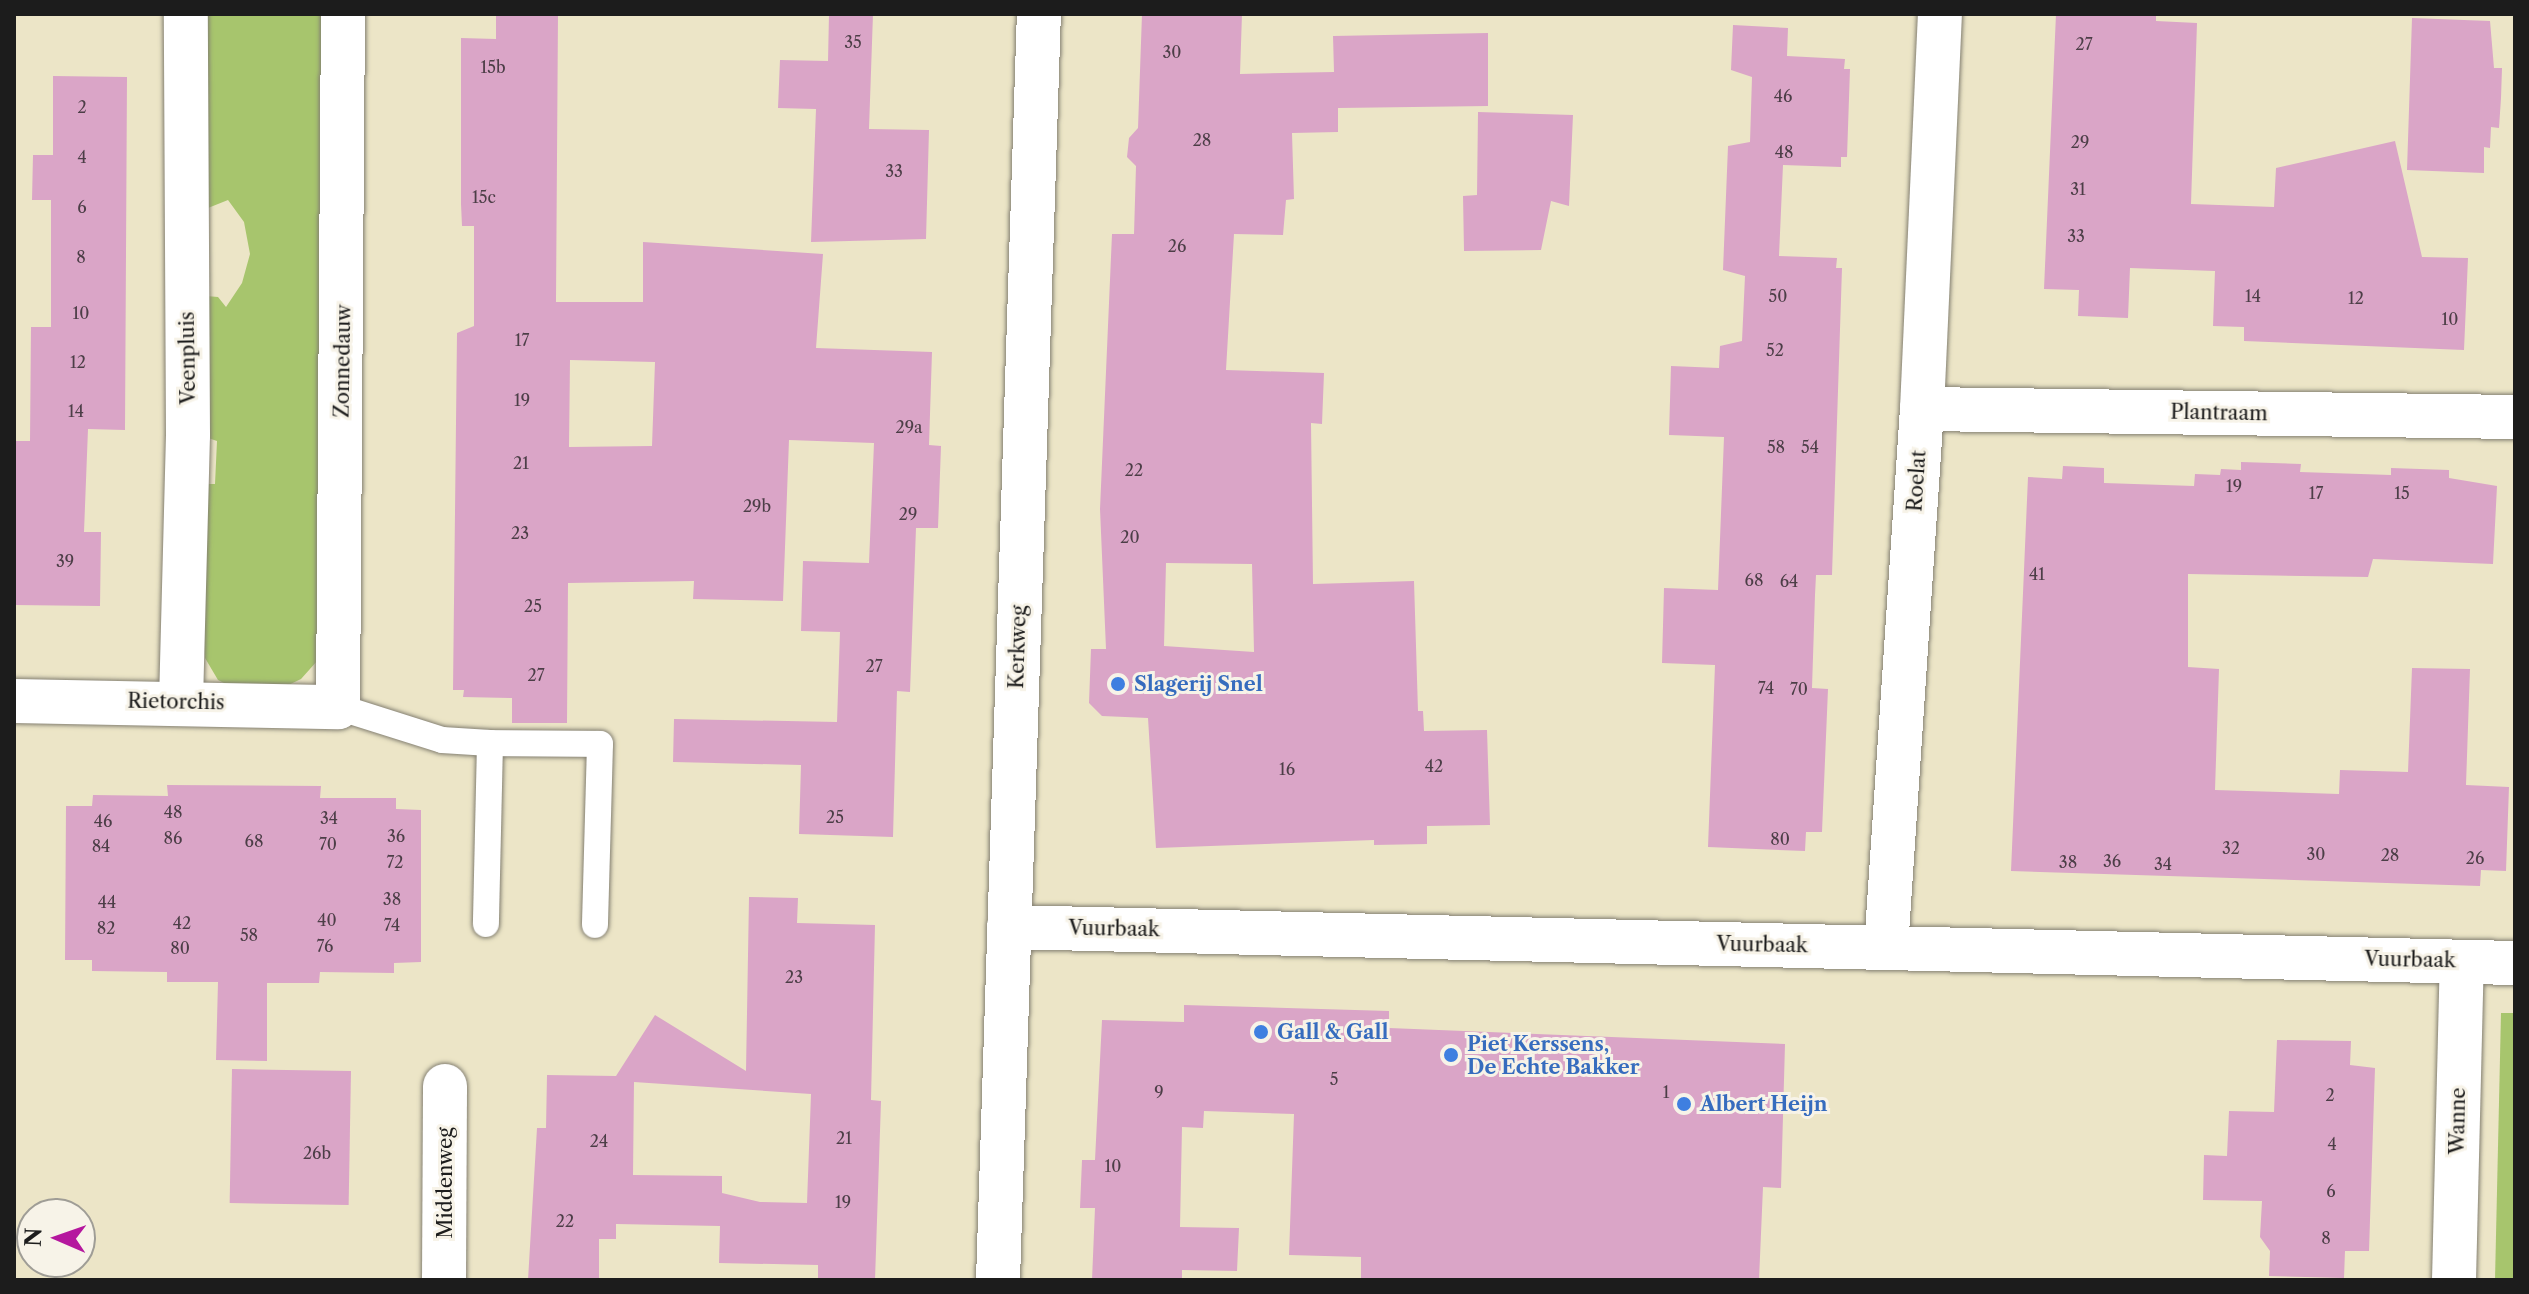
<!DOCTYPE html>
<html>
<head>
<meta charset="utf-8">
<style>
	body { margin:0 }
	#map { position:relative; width:2529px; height:1294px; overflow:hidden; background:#ece5c7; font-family:"Libre Caslon Text",serif }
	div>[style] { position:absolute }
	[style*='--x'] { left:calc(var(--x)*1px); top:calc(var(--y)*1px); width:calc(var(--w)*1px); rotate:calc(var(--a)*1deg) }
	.green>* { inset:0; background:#a7c56d }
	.building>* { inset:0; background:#daa5c7; transform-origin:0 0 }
	.roads { filter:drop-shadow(0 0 2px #848072) drop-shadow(0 0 2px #848072) }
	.lane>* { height:26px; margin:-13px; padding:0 13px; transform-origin:13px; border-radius:13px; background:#fff }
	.street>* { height:44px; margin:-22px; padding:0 22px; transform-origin:22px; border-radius:22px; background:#fff }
	.dots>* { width:22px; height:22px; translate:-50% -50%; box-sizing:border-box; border:4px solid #f7f3e8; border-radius:50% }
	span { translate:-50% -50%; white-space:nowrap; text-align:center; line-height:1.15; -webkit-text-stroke:6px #f7f3e8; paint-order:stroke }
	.number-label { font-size:16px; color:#4c3e47 }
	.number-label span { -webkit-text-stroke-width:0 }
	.street-label { font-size:20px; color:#1c1c1c }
	.shop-label { font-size:20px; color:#366cbe; font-weight:700 }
	.left { translate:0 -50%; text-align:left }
	.frame { position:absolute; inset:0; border:16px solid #1c1c1c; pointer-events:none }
	.north { position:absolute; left:16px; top:1198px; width:80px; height:80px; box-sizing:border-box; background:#f7f3e8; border:2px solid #9f9d96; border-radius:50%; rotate:272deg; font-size:22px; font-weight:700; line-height:32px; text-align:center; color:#1c1c1c }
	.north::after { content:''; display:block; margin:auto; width:28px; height:36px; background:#b5179e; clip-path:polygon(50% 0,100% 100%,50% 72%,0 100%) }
</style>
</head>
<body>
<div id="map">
	<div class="green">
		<div style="clip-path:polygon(207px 14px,326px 14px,318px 660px,301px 679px,278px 690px,238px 690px,218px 680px,205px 658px,202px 634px,204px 484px,215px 484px,217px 441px,205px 437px,206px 296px,218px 297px,226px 307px,242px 283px,250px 254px,244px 222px,228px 200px,208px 208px)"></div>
		<div style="clip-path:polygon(2501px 1013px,2515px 1013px,2515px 1280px,2495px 1280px)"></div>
	</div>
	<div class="building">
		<div style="clip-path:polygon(evenodd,496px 14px,558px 14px,556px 302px,643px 302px,643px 242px,823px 254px,816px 348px,932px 352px,929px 445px,941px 446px,938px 528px,916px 528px,910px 692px,897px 691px,893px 837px,799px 834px,801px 765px,673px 762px,674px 719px,837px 722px,840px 632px,801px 631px,803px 561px,869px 563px,874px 443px,789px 440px,783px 601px,693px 599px,694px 581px,568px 583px,567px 723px,512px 723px,512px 698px,463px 697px,464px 690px,453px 690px,457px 333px,474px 326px,474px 226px,462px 226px,461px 204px,461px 38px,496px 39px,496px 14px,570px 360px,655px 362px,652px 446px,569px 447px,570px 360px)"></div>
		<div style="clip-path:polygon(829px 14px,873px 14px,869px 129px,929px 130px,926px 239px,811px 242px,816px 109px,778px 108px,780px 60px,828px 61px)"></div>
		<div style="clip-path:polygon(evenodd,1142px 14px,1242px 14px,1240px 74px,1334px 72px,1333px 36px,1488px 33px,1488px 106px,1338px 108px,1338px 132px,1292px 133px,1294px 199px,1286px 200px,1283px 235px,1234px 234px,1226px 370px,1324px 373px,1322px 424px,1311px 423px,1313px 584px,1414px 581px,1418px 711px,1423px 711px,1424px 731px,1487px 730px,1490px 825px,1427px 826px,1427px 844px,1374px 845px,1374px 840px,1156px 848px,1148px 718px,1102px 716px,1089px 703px,1091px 649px,1106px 649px,1100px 509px,1112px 234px,1134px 234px,1136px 166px,1127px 157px,1129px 138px,1138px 128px,1142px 14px,1166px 563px,1252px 564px,1254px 652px,1164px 646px,1166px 563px)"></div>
		<div style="clip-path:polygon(2056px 14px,2156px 14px,2156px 21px,2197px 23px,2191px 204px,2274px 207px,2276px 168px,2395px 141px,2422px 257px,2468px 258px,2464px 350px,2244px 341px,2244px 327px,2213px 326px,2215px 271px,2130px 268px,2128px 318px,2078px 316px,2079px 290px,2044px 289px)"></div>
		<div style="clip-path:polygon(2412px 18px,2490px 21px,2494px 68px,2502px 68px,2501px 98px,2499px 128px,2491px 127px,2490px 148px,2484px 147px,2484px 173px,2407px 170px)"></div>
		<div style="clip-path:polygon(1733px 25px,1788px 28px,1787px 56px,1845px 59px,1844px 69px,1850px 69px,1847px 157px,1841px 157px,1841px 167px,1783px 165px,1779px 256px,1837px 258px,1836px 268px,1842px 268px,1832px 575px,1816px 575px,1815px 595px,1812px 688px,1828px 689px,1822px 832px,1806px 832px,1805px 851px,1708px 847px,1715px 665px,1662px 663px,1664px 588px,1718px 590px,1724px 437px,1669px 435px,1671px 366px,1719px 368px,1720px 346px,1742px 341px,1745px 276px,1723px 270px,1728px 146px,1750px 142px,1752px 77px,1731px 70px)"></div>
		<div style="clip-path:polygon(53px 76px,127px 77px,125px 430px,88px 429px,84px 532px,101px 532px,100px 606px,14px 605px,14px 441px,30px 441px,31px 327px,51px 327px,51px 200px,32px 200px,33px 155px,53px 155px)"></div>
		<div style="clip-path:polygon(1478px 112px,1573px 115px,1569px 206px,1551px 201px,1541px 250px,1464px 251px,1463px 196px,1477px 195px)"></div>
		<div style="clip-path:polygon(2241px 462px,2301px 464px,2300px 472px,2391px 475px,2391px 468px,2449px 470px,2449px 478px,2497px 486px,2493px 564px,2373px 559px,2368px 577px,2188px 574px,2188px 667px,2219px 669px,2215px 790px,2339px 794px,2340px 770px,2408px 772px,2412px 668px,2470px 669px,2466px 785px,2509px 787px,2506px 871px,2481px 870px,2480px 886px,2011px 871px,2028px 477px,2062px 479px,2063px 466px,2104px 468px,2104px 483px,2194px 486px,2195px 474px,2220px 475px,2221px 469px,2241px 470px)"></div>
		<div style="clip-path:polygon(167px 785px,321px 786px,320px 798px,396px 798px,396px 809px,421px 810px,421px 962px,394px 963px,394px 973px,320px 972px,319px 983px,267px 983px,267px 1061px,216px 1060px,218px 982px,167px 982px,167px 972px,92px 971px,92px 960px,65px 960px,66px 806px,92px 806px,93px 795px,168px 796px)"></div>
		<div style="clip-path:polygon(evenodd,749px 897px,798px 898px,797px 923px,875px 925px,871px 1100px,881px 1101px,875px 1280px,818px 1280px,818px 1265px,719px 1263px,720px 1226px,616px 1224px,616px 1239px,599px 1239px,599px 1280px,528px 1280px,537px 1128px,546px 1128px,547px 1075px,616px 1076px,655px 1015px,746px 1071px,749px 897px,634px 1082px,811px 1094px,807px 1203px,760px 1202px,722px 1193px,722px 1176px,633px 1175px,634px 1082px)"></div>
		<div style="clip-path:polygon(1184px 1005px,1389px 1011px,1389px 1028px,1785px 1044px,1781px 1188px,1763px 1187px,1759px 1280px,1361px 1280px,1361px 1257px,1289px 1255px,1294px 1114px,1204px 1111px,1203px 1128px,1182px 1127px,1180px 1227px,1239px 1228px,1237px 1271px,1182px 1270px,1182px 1280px,1092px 1280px,1095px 1208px,1080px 1208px,1082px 1160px,1095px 1160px,1102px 1020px,1184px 1022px)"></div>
		<div style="clip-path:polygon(2277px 1040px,2351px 1041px,2350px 1065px,2375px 1068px,2369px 1251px,2345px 1251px,2344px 1278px,2269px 1276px,2270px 1251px,2260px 1237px,2262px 1201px,2203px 1200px,2204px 1155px,2227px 1156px,2229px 1111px,2274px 1112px)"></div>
		<div style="left:232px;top:1069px;width:119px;height:134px;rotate:1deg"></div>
	</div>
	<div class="roads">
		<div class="lane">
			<div style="--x:338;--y:707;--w:109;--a:17.6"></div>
			<div style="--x:442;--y:740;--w:48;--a:3.6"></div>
			<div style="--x:490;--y:743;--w:181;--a:91.3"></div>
			<div style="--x:490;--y:743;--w:110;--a:0.5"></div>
			<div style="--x:600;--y:744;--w:181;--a:91.6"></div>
		</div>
		<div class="street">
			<div style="--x:1922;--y:409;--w:593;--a:0.77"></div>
			<div style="--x:14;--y:701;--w:324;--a:1.1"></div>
			<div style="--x:338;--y:707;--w:693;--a:-89.59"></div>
			<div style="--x:181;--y:702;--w:267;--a:-88.5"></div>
			<div style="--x:188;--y:435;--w:421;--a:-90.3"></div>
			<div style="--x:1009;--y:927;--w:1506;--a:1.37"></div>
			<div style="--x:1886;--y:948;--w:540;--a:-86.18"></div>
			<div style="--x:1922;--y:409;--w:395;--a:-87.4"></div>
			<div style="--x:444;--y:1280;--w:194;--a:-89.7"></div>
			<div style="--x:998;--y:1280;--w:1267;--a:-88.15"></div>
			<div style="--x:2454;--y:1280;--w:318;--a:-88.6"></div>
		</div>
	</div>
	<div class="dots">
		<div style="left:1118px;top:684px;background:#3f7fe0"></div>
		<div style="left:1261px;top:1032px;background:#3f7fe0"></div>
		<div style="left:1451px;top:1055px;background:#3f7fe0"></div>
		<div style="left:1684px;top:1104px;background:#3f7fe0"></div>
	</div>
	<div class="number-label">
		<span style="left:853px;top:42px">35</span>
		<span style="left:2084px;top:44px">27</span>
		<span style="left:1172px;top:52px">30</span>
		<span style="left:493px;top:67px">15b</span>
		<span style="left:1783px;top:96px">46</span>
		<span style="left:82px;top:107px">2</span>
		<span style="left:1202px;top:140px">28</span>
		<span style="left:2080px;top:142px">29</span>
		<span style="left:1784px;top:152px">48</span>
		<span style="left:82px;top:157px">4</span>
		<span style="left:894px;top:171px">33</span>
		<span style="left:2078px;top:189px">31</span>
		<span style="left:484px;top:197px">15c</span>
		<span style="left:82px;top:207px">6</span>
		<span style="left:2076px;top:236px">33</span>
		<span style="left:1177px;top:246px">26</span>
		<span style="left:81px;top:257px">8</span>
		<span style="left:1778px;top:296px">50</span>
		<span style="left:2253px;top:296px">14</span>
		<span style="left:2356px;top:298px">12</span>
		<span style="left:81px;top:313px">10</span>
		<span style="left:2450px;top:319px">10</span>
		<span style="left:522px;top:340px">17</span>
		<span style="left:1775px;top:350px">52</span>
		<span style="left:78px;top:362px">12</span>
		<span style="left:522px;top:400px">19</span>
		<span style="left:76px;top:411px">14</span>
		<span style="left:909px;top:427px">29a</span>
		<span style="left:1776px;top:447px">58</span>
		<span style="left:1810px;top:447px">54</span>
		<span style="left:521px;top:463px">21</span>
		<span style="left:1134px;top:470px">22</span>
		<span style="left:2234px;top:486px">19</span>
		<span style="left:2316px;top:493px">17</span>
		<span style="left:2402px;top:493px">15</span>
		<span style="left:757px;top:506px">29b</span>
		<span style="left:908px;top:514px">29</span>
		<span style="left:520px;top:533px">23</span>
		<span style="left:1130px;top:537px">20</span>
		<span style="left:65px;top:561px">39</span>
		<span style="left:2037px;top:574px">41</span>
		<span style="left:1754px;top:580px">68</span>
		<span style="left:1789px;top:581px">64</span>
		<span style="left:533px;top:606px">25</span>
		<span style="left:874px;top:666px">27</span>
		<span style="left:536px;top:675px">27</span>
		<span style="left:1766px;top:688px">74</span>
		<span style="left:1799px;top:689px">70</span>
		<span style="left:1434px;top:766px">42</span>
		<span style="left:1287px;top:769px">16</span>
		<span style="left:173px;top:812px">48</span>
		<span style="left:835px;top:817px">25</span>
		<span style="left:329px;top:818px">34</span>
		<span style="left:103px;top:821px">46</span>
		<span style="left:396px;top:836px">36</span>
		<span style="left:173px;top:838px">86</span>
		<span style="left:1780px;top:839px">80</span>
		<span style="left:254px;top:841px">68</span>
		<span style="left:328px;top:844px">70</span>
		<span style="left:101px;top:846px">84</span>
		<span style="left:2231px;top:848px">32</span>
		<span style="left:2316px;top:854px">30</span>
		<span style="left:2390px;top:855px">28</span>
		<span style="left:2475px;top:858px">26</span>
		<span style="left:2112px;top:861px">36</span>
		<span style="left:395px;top:862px">72</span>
		<span style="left:2068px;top:862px">38</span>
		<span style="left:2163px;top:864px">34</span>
		<span style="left:392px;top:899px">38</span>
		<span style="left:107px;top:902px">44</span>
		<span style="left:327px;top:920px">40</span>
		<span style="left:182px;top:923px">42</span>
		<span style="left:392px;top:925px">74</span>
		<span style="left:106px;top:928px">82</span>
		<span style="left:249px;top:935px">58</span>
		<span style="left:325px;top:946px">76</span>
		<span style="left:180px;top:948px">80</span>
		<span style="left:794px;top:977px">23</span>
		<span style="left:1334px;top:1079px">5</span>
		<span style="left:1159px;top:1092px">9</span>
		<span style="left:1666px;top:1092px">1</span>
		<span style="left:2330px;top:1095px">2</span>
		<span style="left:844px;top:1138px">21</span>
		<span style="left:599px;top:1141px">24</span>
		<span style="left:2332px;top:1144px">4</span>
		<span style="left:317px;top:1153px">26b</span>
		<span style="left:1113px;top:1166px">10</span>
		<span style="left:2331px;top:1191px">6</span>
		<span style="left:843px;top:1202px">19</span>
		<span style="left:565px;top:1221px">22</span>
		<span style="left:2326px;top:1238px">8</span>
	</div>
	<div class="street-label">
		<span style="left:188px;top:358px;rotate:-91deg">Veenpluis</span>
		<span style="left:343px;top:361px;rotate:-89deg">Zonnedauw</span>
		<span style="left:2219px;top:413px;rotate:1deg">Plantraam</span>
		<span style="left:1917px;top:481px;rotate:-86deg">Roelat</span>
		<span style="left:1018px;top:647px;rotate:-88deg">Kerkweg</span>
		<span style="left:176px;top:702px;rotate:1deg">Rietorchis</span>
		<span style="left:1114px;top:929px;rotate:1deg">Vuurbaak</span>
		<span style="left:1762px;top:945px;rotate:1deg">Vuurbaak</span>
		<span style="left:2410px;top:960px;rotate:1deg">Vuurbaak</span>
		<span style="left:2458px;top:1121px;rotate:-89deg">Wanne</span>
		<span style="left:445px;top:1183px;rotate:-90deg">Middenweg</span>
	</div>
	<div class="shop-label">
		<span class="left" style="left:1134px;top:684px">Slagerij Snel</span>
		<span class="left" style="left:1277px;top:1032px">Gall &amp; Gall</span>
		<span class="left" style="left:1467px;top:1056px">Piet Kerssens,<br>De Echte Bakker</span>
		<span class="left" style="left:1700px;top:1104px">Albert Heijn</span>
	</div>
	<div class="frame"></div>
	<div class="north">N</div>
</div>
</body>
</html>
